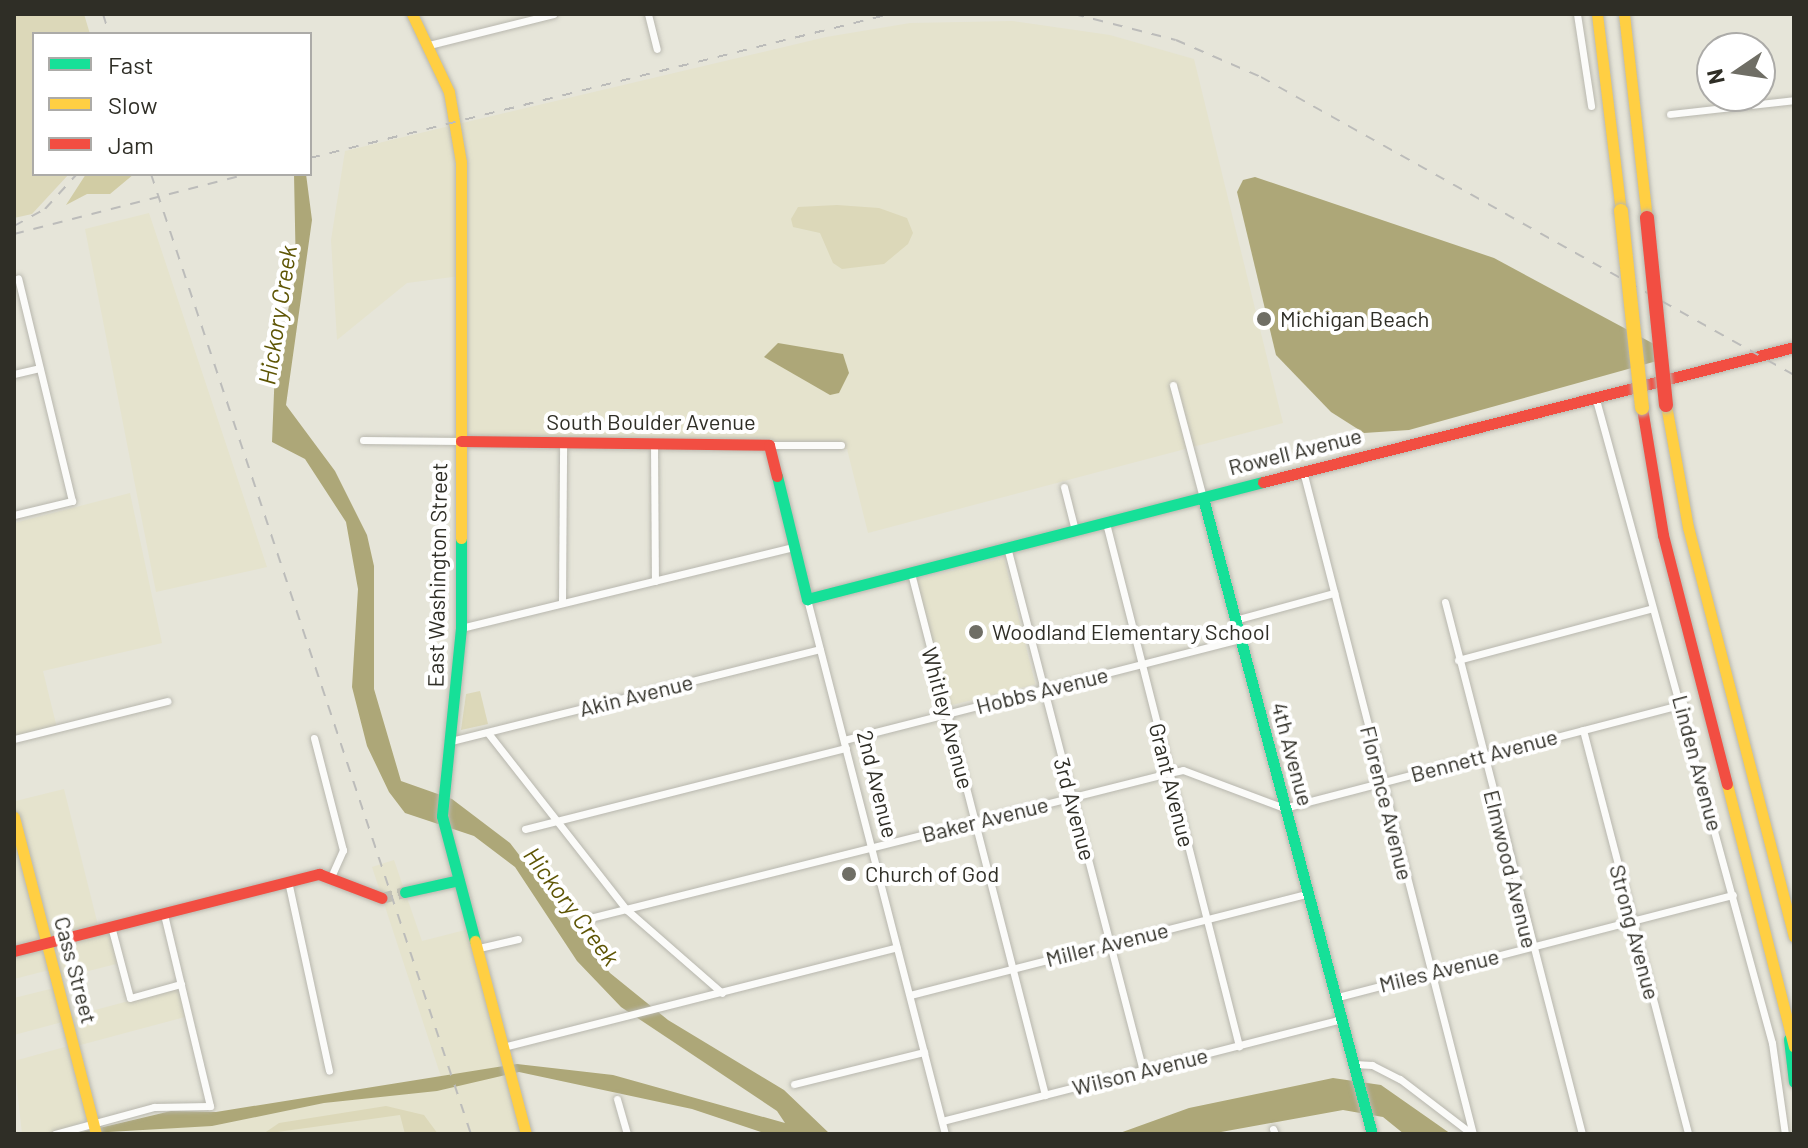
<!DOCTYPE html>
<html>
<head>
<meta charset="utf-8">
<style>
	body { margin:0 }
	#map { position:relative; width:1808px; height:1148px; overflow:hidden; background:#e6e5d9; font-family:Barlow,sans-serif }
	div>[style] { position:absolute }
	[style*='--x'] { left:calc(var(--x)*1px); top:calc(var(--y)*1px); width:calc(var(--w)*1px); rotate:calc(var(--a)*1deg) }
	.built>* { inset:0; background:#e5e3cd; transform-origin:0 0 }
	.green>* { inset:0; background:#dcd8b9 }
	.forest>* { inset:0; background:#d1cca4 }
	.water>* { inset:0; background:#ada778 }
	.secondary-tunnel>* { height:11px; margin-top:-5.5px; transform-origin:0; background:repeating-linear-gradient(90deg,#c1c0b5 0 11px,transparent 0 16.5px) }
	.roads { filter:drop-shadow(0 0 2px #b8b7ae) drop-shadow(0 0 2px #b8b7ae) }
	.street>* { height:7px; margin:-3.5px; padding:0 3.5px; transform-origin:3.5px; border-radius:3.5px; background:#fbfbf9 }
	.fast>* { height:11px; margin:-5.5px; padding:0 5.5px; transform-origin:5.5px; border-radius:5.5px; background:#16e098 }
	.slow>* { height:11px; margin:-5.5px; padding:0 5.5px; transform-origin:5.5px; border-radius:5.5px; background:#ffcf43 }
	.jam>* { height:11px; margin:-5.5px; padding:0 5.5px; transform-origin:5.5px; border-radius:5.5px; background:#f24e42 }
	.rail>* { height:2px; margin-top:-1px; transform-origin:0; background:repeating-linear-gradient(90deg,#bcbcba 0 10px,transparent 0 20px) }
	.bridges { filter:drop-shadow(0 0 2px #b8b7ae) drop-shadow(0 0 2px #b8b7ae) }
	.slow-bridge>* { height:14px; margin:-7px; padding:0 7px; transform-origin:7px; border-radius:7px; background:#ffcf43 }
	.jam-bridge>* { height:14px; margin:-7px; padding:0 7px; transform-origin:7px; border-radius:7px; background:#f24e42 }
	.dots>* { width:22px; height:22px; translate:-50% -50%; box-sizing:border-box; border:4px solid #fff; border-radius:50% }
	span { translate:-50% -50%; white-space:nowrap; text-align:center; line-height:1.15; -webkit-text-stroke:8px #fff; paint-order:stroke }
	.poi-label { font-size:22px; color:#2f2e26 }
	.left { translate:0 -50%; text-align:left }
	.street-label { font-size:22px; color:#2f2e26 }
	.water-label { font-size:24px; color:#5e5504; font-style:italic }
	.frame { position:absolute; inset:0; border:16px solid #2f2e26; pointer-events:none }
	.legend { position:absolute; left:32px; top:32px; width:280px; height:144px; box-sizing:border-box; background:#fff; border:2px solid #acaba8; margin:0; padding:10px 14px; list-style:none; font-size:24px; color:#2f2e26 }
	.legend li { display:flex; align-items:center; gap:16px; height:40px }
	.legend b { width:40px; border:2px solid #acaba8 }
	.north { position:absolute; left:1696px; top:32px; width:80px; height:80px; box-sizing:border-box; background:#fff; border:2px solid #acaba8; border-radius:50%; rotate:257deg; font-size:22px; font-weight:700; line-height:32px; text-align:center; color:#2f2e26 }
	.north::after { content:''; display:block; margin:auto; width:28px; height:36px; background:#6f6e65; clip-path:polygon(50% 0,100% 100%,50% 72%,0 100%) }
</style>
</head>
<body>
<div id="map">
	<div class="built">
		<div style="clip-path:polygon(1012px 21px,1110px 35px,1194px 59px,1283px 423px,868px 533px,847px 449px,464px 438px,458px 124px,826px 37px,910px 23px)"></div>
		<div style="clip-path:polygon(454px 125px,460px 276px,407px 283px,337px 340px,331px 240px,345px 151px)"></div>
		<div style="clip-path:polygon(149px 213px,267px 567px,156px 592px,85px 229px)"></div>
		<div style="clip-path:polygon(130px 493px,162px 643px,43px 671px,57px 728px,14px 739px,14px 523px)"></div>
		<div style="left:1004px;top:558px;width:130px;height:92px;rotate:76deg"></div>
		<div style="left:64px;top:789px;width:143px;height:52px;rotate:76deg"></div>
		<div style="clip-path:polygon(14px 820px,46px 943px,111px 927px,120px 963px,57px 979px,53px 969px,14px 979px)"></div>
		<div style="clip-path:polygon(394px 860px,422px 941px,473px 928px,507px 1066px,467px 1075px,510px 1075px,525px 1134px,119px 1134px,177px 1124px,212px 1126px,324px 1103px,445px 1089px,372px 867px)"></div>
		<div style="clip-path:polygon(58px 987px,66px 1021px,14px 1035px,14px 998px)"></div>
		<div style="left:181px;top:987px;width:30px;height:118px;rotate:75deg"></div>
		<div style="clip-path:polygon(72px 1045px,91px 1118px,52px 1134px,22px 1134px,14px 1061px)"></div>
	</div>
	<div class="green">
		<div style="clip-path:polygon(14px 14px,84px 14px,90px 34px,34px 34px,34px 174px,69px 174px,32px 214px,14px 218px)"></div>
		<div style="clip-path:polygon(837px 205px,879px 208px,907px 218px,913px 233px,908px 244px,884px 264px,842px 269px,833px 263px,820px 233px,793px 227px,791px 219px,798px 207px)"></div>
		<div style="clip-path:polygon(480px 691px,488px 724px,461px 730px,466px 694px)"></div>
		<div style="clip-path:polygon(386px 1106px,424px 1115px,438px 1134px,405px 1134px,400px 1115px,263px 1134px,279px 1123px)"></div>
	</div>
	<div class="forest">
		<div style="clip-path:polygon(86px 174px,134px 174px,110px 194px,87px 194px,66px 205px)"></div>
	</div>
	<div class="water">
		<div style="clip-path:polygon(294px 174px,306px 174px,312px 220px,286px 405px,335px 471px,367px 535px,374px 566px,374px 689px,401px 781px,452px 799px,510px 843px,610px 973px,668px 1020px,784px 1090px,830px 1134px,767px 1134px,692px 1109px,519px 1072px,437px 1091px,324px 1103px,212px 1126px,74px 1134px,171px 1111px,216px 1112px,517px 1064px,613px 1075px,785px 1123px,777px 1111px,621px 1007px,577px 961px,515px 867px,474px 836px,405px 813px,389px 792px,367px 746px,352px 687px,358px 589px,346px 522px,305px 459px,272px 442px,275px 368px,296px 275px)"></div>
		<div style="clip-path:polygon(1255px 177px,1494px 258px,1667px 351px,1664px 359px,1409px 430px,1364px 433px,1331px 412px,1276px 355px,1237px 192px,1243px 180px)"></div>
		<div style="clip-path:polygon(778px 343px,843px 354px,849px 373px,839px 393px,830px 395px,764px 357px)"></div>
		<div style="clip-path:polygon(1333px 1078px,1381px 1085px,1451px 1134px,1404px 1134px,1383px 1117px,1343px 1110px,1210px 1134px,1117px 1134px,1189px 1108px)"></div>
	</div>
	<div class="secondary-tunnel">
		<div style="--x:382;--y:898;--w:24;--a:-15"></div>
	</div>
	<div class="roads">
		<div class="street">
			<div style="--x:648;--y:14;--w:36;--a:76"></div>
			<div style="--x:1577;--y:14;--w:93;--a:81.3"></div>
			<div style="--x:429;--y:45;--w:128;--a:-14"></div>
			<div style="--x:1670;--y:114;--w:125;--a:-6.4"></div>
			<div style="--x:14;--y:374;--w:26;--a:-13"></div>
			<div style="--x:1173;--y:385;--w:117;--a:75.1"></div>
			<div style="--x:1595;--y:396;--w:671;--a:74.7"></div>
			<div style="--x:1772;--y:1043;--w:92;--a:81.9"></div>
			<div style="--x:363;--y:440;--w:98;--a:0.6"></div>
			<div style="--x:654;--y:444;--w:137;--a:89.6"></div>
			<div style="--x:769;--y:445;--w:72;--a:0"></div>
			<div style="--x:1303;--y:471;--w:684;--a:75.62"></div>
			<div style="--x:1064;--y:487;--w:44;--a:75.7"></div>
			<div style="--x:14;--y:515;--w:60;--a:-13.6"></div>
			<div style="--x:72;--y:501;--w:229;--a:-103.6"></div>
			<div style="--x:1106;--y:523;--w:540;--a:75.73"></div>
			<div style="--x:1007;--y:547;--w:541;--a:75.45"></div>
			<div style="--x:911;--y:573;--w:539;--a:75.6"></div>
			<div style="--x:807;--y:599;--w:553;--a:75.54"></div>
			<div style="--x:1445;--y:602;--w:549;--a:75.56"></div>
			<div style="--x:562;--y:603;--w:159;--a:-89.6"></div>
			<div style="--x:1235;--y:620;--w:103;--a:-15.3"></div>
			<div style="--x:461;--y:628;--w:343;--a:-13.7"></div>
			<div style="--x:1458;--y:660;--w:199;--a:-14.9"></div>
			<div style="--x:1583;--y:730;--w:417;--a:75.4"></div>
			<div style="--x:488;--y:733;--w:225;--a:51.9"></div>
			<div style="--x:627;--y:910;--w:126;--a:41.1"></div>
			<div style="--x:314;--y:738;--w:116;--a:75.5"></div>
			<div style="--x:343;--y:850;--w:27;--a:114"></div>
			<div style="--x:14;--y:739;--w:158;--a:-13.9"></div>
			<div style="--x:844;--y:740;--w:409;--a:-14.3"></div>
			<div style="--x:451;--y:741;--w:380;--a:-14"></div>
			<div style="--x:525;--y:829;--w:331;--a:-14.2"></div>
			<div style="--x:288;--y:881;--w:194;--a:77.8"></div>
			<div style="--x:590;--y:918;--w:597;--a:-14.06"></div>
			<div style="--x:1169;--y:773;--w:14;--a:-12"></div>
			<div style="--x:1183;--y:770;--w:108;--a:20.6"></div>
			<div style="--x:1284;--y:808;--w:413;--a:-14.6"></div>
			<div style="--x:111;--y:926;--w:74;--a:75.2"></div>
			<div style="--x:130;--y:998;--w:53;--a:-15.4"></div>
			<div style="--x:479;--y:948;--w:40;--a:-13"></div>
			<div style="--x:910;--y:995;--w:408;--a:-14.3"></div>
			<div style="--x:1334;--y:998;--w:412;--a:-14.5"></div>
			<div style="--x:503;--y:1047;--w:406;--a:-14.2"></div>
			<div style="--x:1354;--y:1064;--w:18;--a:3"></div>
			<div style="--x:1372;--y:1065;--w:31;--a:27"></div>
			<div style="--x:1400;--y:1079;--w:91;--a:37.4"></div>
			<div style="--x:794;--y:1084;--w:134;--a:-13.8"></div>
			<div style="--x:617;--y:1099;--w:36;--a:74"></div>
			<div style="--x:942;--y:1121;--w:409;--a:-14.3"></div>
			<div style="--x:1273;--y:1129;--w:5;--a:68"></div>
			<div style="--x:55;--y:1134;--w:103;--a:-15.3"></div>
			<div style="--x:154;--y:1107;--w:56;--a:-1"></div>
			<div style="--x:210;--y:1106;--w:197;--a:-103.5"></div>
		</div>
		<div class="fast">
			<div style="--x:777;--y:476;--w:127;--a:76.3"></div>
			<div style="--x:807;--y:599;--w:471;--a:-14.4"></div>
			<div style="--x:1203;--y:498;--w:658;--a:75.12"></div>
			<div style="--x:461;--y:538;--w:90;--a:90"></div>
			<div style="--x:461;--y:628;--w:189;--a:95.8"></div>
			<div style="--x:442;--y:816;--w:129;--a:75.2"></div>
			<div style="--x:405;--y:892;--w:55;--a:-12.5"></div>
			<div style="--x:1789;--y:1039;--w:43;--a:83.4"></div>
		</div>
		<div class="slow">
			<div style="--x:412;--y:14;--w:86;--a:64.6"></div>
			<div style="--x:449;--y:92;--w:71;--a:80.3"></div>
			<div style="--x:461;--y:162;--w:376;--a:90"></div>
			<div style="--x:1597;--y:14;--w:198;--a:83.1"></div>
			<div style="--x:1624;--y:14;--w:205;--a:83.6"></div>
			<div style="--x:1666;--y:405;--w:124;--a:79.8"></div>
			<div style="--x:1688;--y:527;--w:423;--a:75.5"></div>
			<div style="--x:1727;--y:784;--w:271;--a:75.7"></div>
			<div style="--x:14;--y:817;--w:327;--a:75.5"></div>
			<div style="--x:475;--y:941;--w:200;--a:75.2"></div>
		</div>
		<div class="jam">
			<div style="--x:1642;--y:408;--w:129;--a:80.6"></div>
			<div style="--x:1663;--y:535;--w:257;--a:75.6"></div>
			<div style="--x:461;--y:441;--w:308;--a:0.7"></div>
			<div style="--x:769;--y:445;--w:32;--a:76"></div>
			<div style="--x:1263;--y:482;--w:548;--a:-14.26"></div>
			<div style="--x:14;--y:951;--w:315;--a:-14.2"></div>
			<div style="--x:319;--y:874;--w:67;--a:20.9"></div>
		</div>
	</div>
	<div class="rail">
		<div style="--x:103;--y:14;--w:21;--a:73"></div>
		<div style="--x:1074;--y:14;--w:105;--a:14.3"></div>
		<div style="--x:1176;--y:40;--w:93;--a:23.5"></div>
		<div style="--x:1261;--y:77;--w:611;--a:29.21"></div>
		<div style="--x:310;--y:158;--w:598;--a:-13.94"></div>
		<div style="--x:151;--y:174;--w:1012;--a:71.57"></div>
		<div style="--x:14;--y:226;--w:35;--a:-29"></div>
		<div style="--x:45;--y:209;--w:47;--a:-47.6"></div>
		<div style="--x:14;--y:234;--w:242;--a:-14.4"></div>
	</div>
	<div class="bridges">
		<div class="slow-bridge">
			<div style="--x:1621;--y:211;--w:198;--a:83.9"></div>
		</div>
		<div class="jam-bridge">
			<div style="--x:1647;--y:218;--w:188;--a:84.2"></div>
		</div>
	</div>
	<div class="dots">
		<div style="left:1264px;top:319px;background:#6f6e65"></div>
		<div style="left:976px;top:632px;background:#6f6e65"></div>
		<div style="left:849px;top:874px;background:#6f6e65"></div>
	</div>
	<div class="poi-label">
		<span class="left" style="left:1280px;top:319px">Michigan Beach</span>
		<span class="left" style="left:992px;top:632px">Woodland Elementary School</span>
		<span class="left" style="left:865px;top:874px">Church of God</span>
	</div>
	<div class="street-label">
		<span style="left:651px;top:422px">South Boulder Avenue</span>
		<span style="left:1295px;top:451px;rotate:-14deg">Rowell Avenue</span>
		<span style="left:437px;top:575px;rotate:-89deg">East Washington Street</span>
		<span style="left:1042px;top:690px;rotate:-14deg">Hobbs Avenue</span>
		<span style="left:636px;top:695px;rotate:-14deg">Akin Avenue</span>
		<span style="left:948px;top:718px;rotate:75deg">Whitley Avenue</span>
		<span style="left:1293px;top:754px;rotate:75deg">4th Avenue</span>
		<span style="left:1484px;top:755px;rotate:-15deg">Bennett Avenue</span>
		<span style="left:1698px;top:763px;rotate:75deg">Linden Avenue</span>
		<span style="left:878px;top:784px;rotate:76deg">2nd Avenue</span>
		<span style="left:1172px;top:785px;rotate:76deg">Grant Avenue</span>
		<span style="left:1387px;top:803px;rotate:76deg">Florence Avenue</span>
		<span style="left:1075px;top:809px;rotate:75deg">3rd Avenue</span>
		<span style="left:985px;top:819px;rotate:-14deg">Baker Avenue</span>
		<span style="left:1511px;top:869px;rotate:76deg">Elmwood Avenue</span>
		<span style="left:1635px;top:932px;rotate:75deg">Strong Avenue</span>
		<span style="left:1107px;top:944px;rotate:-14deg">Miller Avenue</span>
		<span style="left:76px;top:970px;rotate:75deg">Cass Street</span>
		<span style="left:1439px;top:970px;rotate:-14deg">Miles Avenue</span>
		<span style="left:1140px;top:1071px;rotate:-14deg">Wilson Avenue</span>
	</div>
	<div class="water-label">
		<span style="left:277px;top:315px;rotate:-81deg">Hickory Creek</span>
		<span style="left:572px;top:906px;rotate:53deg">Hickory Creek</span>
	</div>
	<div class="frame"></div>
	<ul class="legend">
	<li><b style="height:10px;background:#16e098"></b>Fast</li>
	<li><b style="height:10px;background:#ffcf43"></b>Slow</li>
	<li><b style="height:10px;background:#f24e42"></b>Jam</li>
	</ul>
	<div class="north">N</div>
</div>
</body>
</html>
